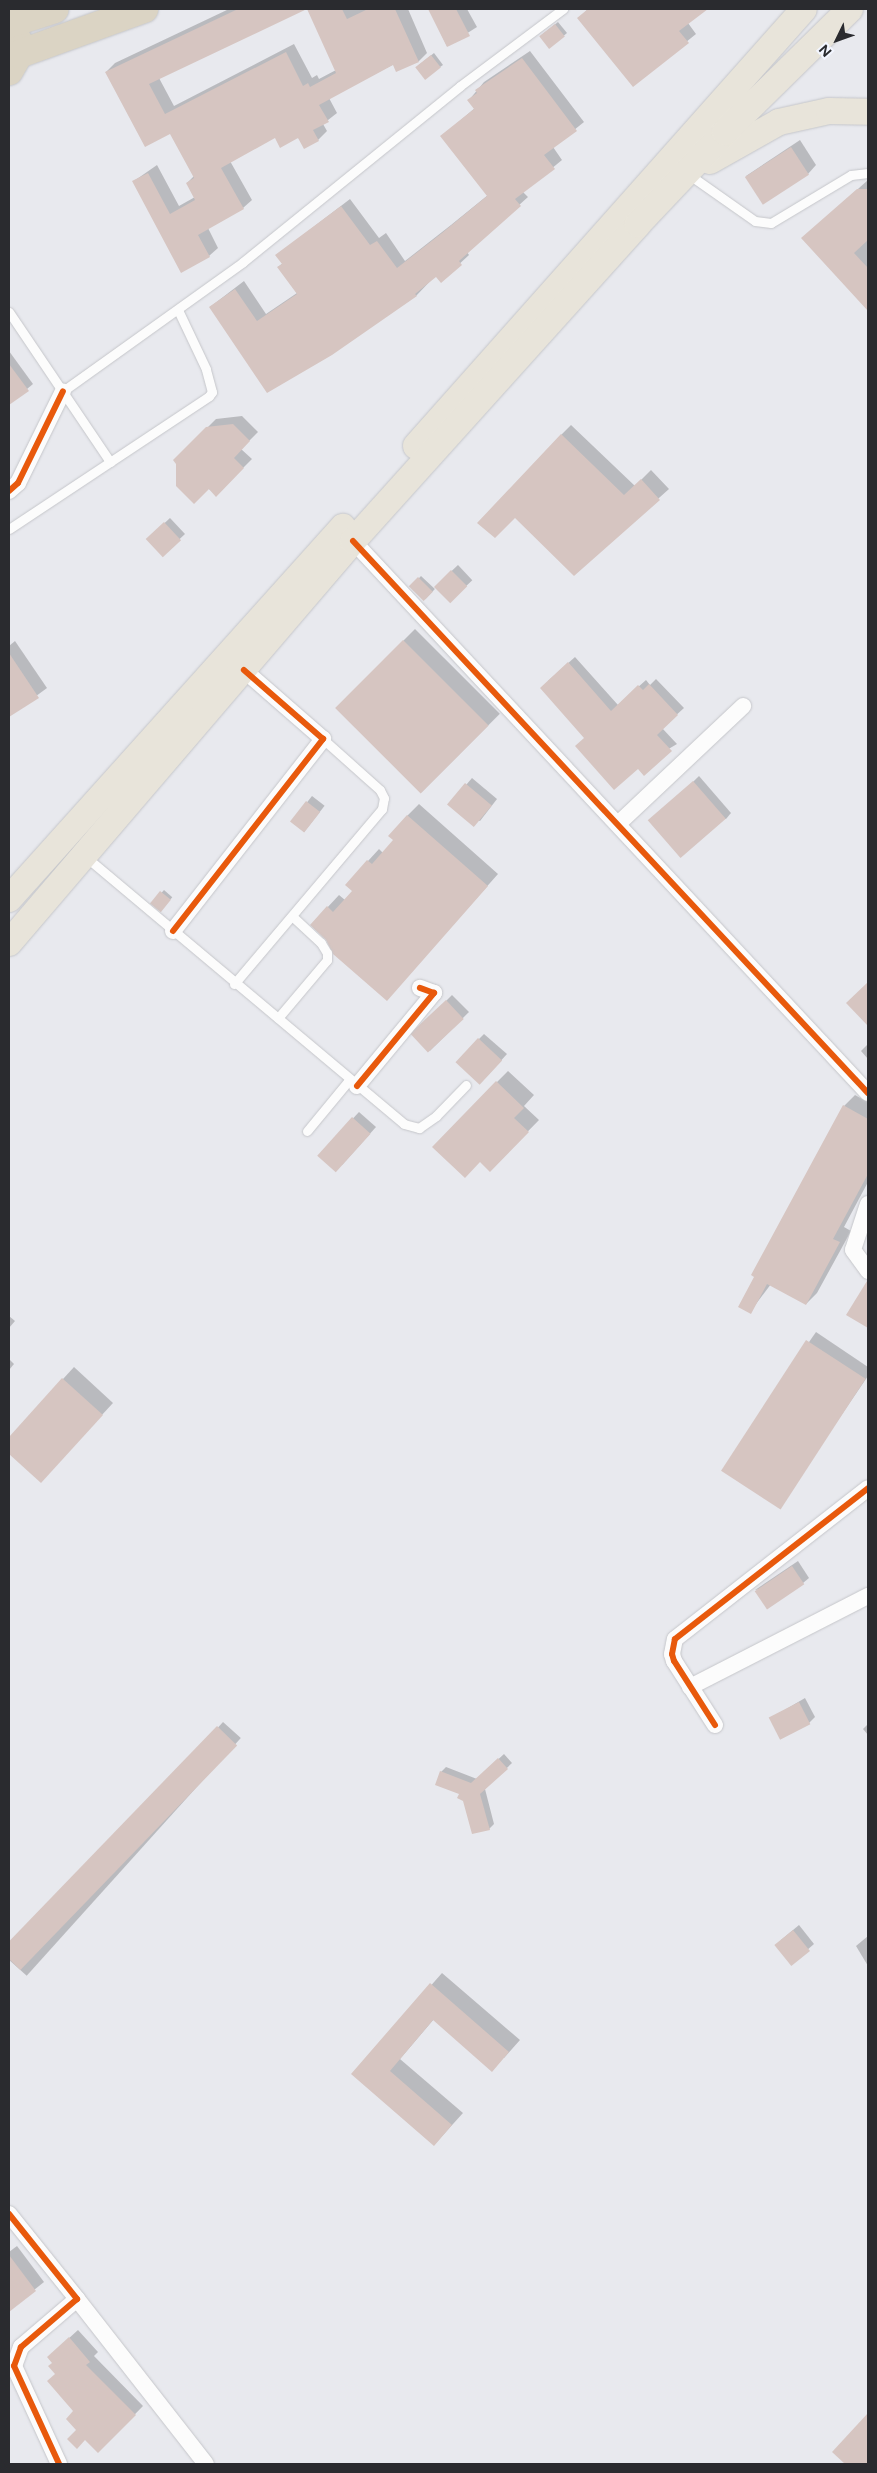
<!DOCTYPE html>
<html>
<head>
<meta charset="utf-8">
<style>
	body { margin:0 }
	#map { position:relative; width:877px; height:2473px; overflow:hidden; background:#e8e9ee; font-family:Figtree,sans-serif }
	div>[style] { position:absolute }
	[style*='--x'] { left:calc(var(--x)*1px); top:calc(var(--y)*1px); width:calc(var(--w)*1px); rotate:calc(var(--a)*1deg) }
	.shadow>* { inset:0; background:#0003; transform-origin:0 0 }
	.building>* { inset:0; background:#d6c5c1; transform-origin:0 0 }
	.roads { filter:drop-shadow(0 0 1px #c5c6ca) drop-shadow(0 0 1px #c5c6ca) }
	.lane>* { height:9px; margin:-4.5px; padding:0 4.5px; transform-origin:4.5px; border-radius:4.5px; background:#fcfcfc }
	.street>* { height:16px; margin:-8px; padding:0 8px; transform-origin:8px; border-radius:8px; background:#fcfcfc }
	.primary>* { height:26px; margin:-13px; padding:0 13px; transform-origin:13px; border-radius:13px; background:#e8e4da }
	.highway>* { height:28px; margin:-14px; padding:0 14px; transform-origin:14px; border-radius:14px; background:#dbd4c4 }
	.cycleway>* { height:6px; margin:-3px; padding:0 3px; transform-origin:3px; border-radius:3px; background:#e8590c }
	span { translate:-50% -50%; white-space:nowrap; text-align:center; line-height:1.15; -webkit-text-stroke:4px #f3f6ff; paint-order:stroke }
	.frame { position:absolute; inset:0; border:10px solid #2a2b2f; pointer-events:none }
	.north { position:absolute; left:812px; top:15px; width:50px; height:50px; -webkit-text-stroke:4px #f3f6ff; paint-order:stroke; rotate:228deg; font-size:14px; font-weight:700; line-height:20px; text-align:center; color:#2a2b2f }
	.north::after { content:''; display:block; margin:auto; width:18px; height:22px; background:#2a2b2f; clip-path:polygon(50% 0,100% 100%,50% 72%,0 100%) }
</style>
</head>
<body>
<div id="map">
	<div class="shadow">
		<div style="clip-path:polygon(229px 9px,304px 9px,159px 78px,174px 106px,294px 44px,312px 78px,317px 75px,319px 79px,336px 70px,309px 9px,408px 9px,427px 53px,419px 61px,394px 64px,329px 98px,337px 113px,323px 124px,327px 131px,318px 140px,275px 136px,230px 161px,252px 200px,243px 208px,208px 228px,218px 248px,209px 256px,134px 181px,157px 165px,179px 206px,195px 197px,187px 183px,194px 176px,170px 132px,106px 72px,115px 63px)"></div>
		<div style="clip-path:polygon(429px 9px,467px 9px,477px 27px,447px 46px)"></div>
		<div style="clip-path:polygon(588px 9px,620px 9px,625px 14px,632px 9px,706px 9px,688px 23px,696px 34px,633px 85px,579px 18px)"></div>
		<div style="clip-path:polygon(558px 22px,567px 33px,549px 48px,543px 34px)"></div>
		<div style="clip-path:polygon(530px 51px,584px 122px,553px 147px,562px 160px,523px 192px,528px 197px,467px 252px,469px 255px,441px 281px,436px 275px,416px 296px,331px 354px,210px 307px,244px 281px,266px 314px,297px 293px,278px 267px,283px 263px,277px 255px,350px 199px,379px 238px,386px 233px,405px 261px,451px 225px,488px 195px,442px 136px,475px 108px,469px 100px,484px 82px)"></div>
		<div style="clip-path:polygon(434px 53px,443px 65px,440px 67px,419px 65px)"></div>
		<div style="clip-path:polygon(800px 140px,816px 165px,808px 174px,746px 176px)"></div>
		<div style="clip-path:polygon(868px 180px,868px 309px,803px 238px)"></div>
		<div style="clip-path:polygon(9px 351px,33px 384px,9px 404px)"></div>
		<div style="clip-path:polygon(242px 416px,258px 432px,241px 449px,252px 459px,216px 495px,175px 460px,216px 419px)"></div>
		<div style="clip-path:polygon(571px 425px,635px 486px,651px 470px,669px 489px,574px 574px,561px 435px)"></div>
		<div style="left:170px;top:518px;width:22px;height:30px;rotate:47deg"></div>
		<div style="left:458px;top:565px;width:21px;height:31px;rotate:47deg"></div>
		<div style="left:421px;top:576px;width:19px;height:14px;rotate:43deg"></div>
		<div style="left:415px;top:629px;width:120px;height:111px;rotate:45deg"></div>
		<div style="clip-path:polygon(15px 641px,47px 688px,9px 716px,9px 646px)"></div>
		<div style="clip-path:polygon(575px 657px,618px 705px,646px 680px,650px 685px,656px 679px,684px 708px,662px 728px,677px 744px,638px 767px,586px 738px,548px 681px)"></div>
		<div style="clip-path:polygon(699px 776px,731px 813px,726px 819px,651px 823px)"></div>
		<div style="clip-path:polygon(472px 778px,497px 799px,480px 821px,449px 805px)"></div>
		<div style="left:312px;top:796px;width:16px;height:33px;rotate:38deg"></div>
		<div style="clip-path:polygon(419px 804px,498px 874px,387px 999px,312px 924px,339px 895px,345px 900px,353px 891px,368px 861px,379px 849px,383px 853px,395px 840px,407px 816px)"></div>
		<div style="left:164px;top:890px;width:11px;height:17px;rotate:41deg"></div>
		<div style="left:452px;top:995px;width:24px;height:55px;rotate:45deg"></div>
		<div style="clip-path:polygon(484px 1034px,507px 1054px,486px 1077px,479px 1039px)"></div>
		<div style="clip-path:polygon(868px 1044px,868px 1059px,861px 1051px)"></div>
		<div style="clip-path:polygon(508px 1071px,534px 1095px,524px 1106px,539px 1120px,490px 1170px,497px 1082px)"></div>
		<div style="clip-path:polygon(855px 1095px,868px 1102px,868px 1182px,844px 1227px,851px 1231px,817px 1293px,806px 1304px,771px 1284px,750px 1312px,844px 1106px)"></div>
		<div style="clip-path:polygon(359px 1112px,376px 1127px,342px 1165px,319px 1155px)"></div>
		<div style="clip-path:polygon(9px 1316px,15px 1321px,9px 1328px)"></div>
		<div style="clip-path:polygon(816px 1332px,868px 1367px,868px 1376px,778px 1508px,768px 1401px)"></div>
		<div style="clip-path:polygon(9px 1359px,14px 1364px,9px 1370px)"></div>
		<div style="clip-path:polygon(74px 1367px,113px 1403px,41px 1481px,9px 1452px,9px 1438px)"></div>
		<div style="clip-path:polygon(798px 1561px,809px 1578px,803px 1583px,755px 1590px)"></div>
		<div style="clip-path:polygon(805px 1698px,815px 1717px,809px 1723px,771px 1718px)"></div>
		<div style="left:223px;top:1722px;width:24px;height:320px;rotate:42deg"></div>
		<div style="clip-path:polygon(868px 1724px,868px 1735px,863px 1729px)"></div>
		<div style="clip-path:polygon(504px 1754px,512px 1763px,485px 1789px,494px 1824px,489px 1829px,441px 1772px,446px 1767px,477px 1779px)"></div>
		<div style="clip-path:polygon(799px 1925px,814px 1944px,791px 1964px,781px 1940px)"></div>
		<div style="clip-path:polygon(868px 1936px,868px 1966px,856px 1946px)"></div>
		<div style="clip-path:polygon(442px 1973px,520px 2040px,504px 2058px,434px 2019px,400px 2059px,463px 2113px,434px 2145px,353px 2074px)"></div>
		<div style="clip-path:polygon(17px 2246px,44px 2282px,9px 2310px,9px 2252px)"></div>
		<div style="clip-path:polygon(78px 2330px,98px 2352px,94px 2356px,143px 2406px,98px 2452px,78px 2430px,75px 2411px,54px 2363px,57px 2349px)"></div>
		<div style="clip-path:polygon(868px 2415px,868px 2464px,847px 2464px,834px 2452px)"></div>
	</div>
	<div class="building">
		<div style="clip-path:polygon(238px 9px,307px 9px,149px 84px,165px 114px,286px 52px,303px 86px,308px 83px,310px 87px,336px 73px,307px 9px,342px 9px,347px 19px,368px 9px,395px 9px,419px 62px,396px 72px,393px 65px,319px 105px,329px 122px,313px 130px,319px 141px,304px 149px,298px 138px,280px 148px,275px 138px,221px 168px,244px 209px,198px 235px,210px 257px,181px 273px,132px 181px,148px 173px,170px 214px,195px 200px,186px 183px,194px 178px,170px 134px,145px 147px,105px 72px)"></div>
		<div style="clip-path:polygon(428px 9px,456px 9px,470px 36px,447px 47px)"></div>
		<div style="clip-path:polygon(588px 9px,708px 9px,679px 31px,689px 43px,633px 87px,577px 18px)"></div>
		<div style="left:555px;top:24px;width:16px;height:20px;rotate:52deg"></div>
		<div style="left:431px;top:55px;width:16px;height:20px;rotate:52deg"></div>
		<div style="clip-path:polygon(522px 58px,577px 131px,544px 155px,555px 169px,515px 199px,521px 206px,459px 261px,462px 265px,441px 283px,436px 277px,415px 294px,417px 296px,332px 355px,267px 393px,209px 307px,235px 289px,257px 321px,297px 294px,277px 267px,282px 264px,275px 255px,341px 206px,370px 245px,377px 241px,397px 268px,442px 233px,487px 196px,440px 136px,474px 109px,467px 100px,477px 93px,475px 90px)"></div>
		<div style="left:791px;top:147px;width:33px;height:55px;rotate:57deg"></div>
		<div style="clip-path:polygon(857px 189px,868px 189px,868px 240px,854px 253px,868px 268px,868px 311px,801px 238px)"></div>
		<div style="clip-path:polygon(9px 364px,29px 391px,9px 405px)"></div>
		<div style="clip-path:polygon(233px 424px,250px 441px,234px 458px,244px 468px,216px 497px,209px 489px,194px 504px,176px 486px,176px 464px,173px 460px,206px 427px)"></div>
		<div style="clip-path:polygon(561px 434px,624px 495px,641px 479px,660px 500px,574px 576px,515px 518px,495px 538px,477px 523px)"></div>
		<div style="left:164px;top:522px;width:25px;height:25px;rotate:47deg"></div>
		<div style="left:451px;top:570px;width:23px;height:24px;rotate:45deg"></div>
		<div style="left:418px;top:577px;width:21px;height:13px;rotate:45deg"></div>
		<div style="left:403px;top:640px;width:121px;height:96px;rotate:45deg"></div>
		<div style="clip-path:polygon(9px 653px,39px 698px,9px 717px)"></div>
		<div style="clip-path:polygon(568px 662px,611px 711px,638px 685px,643px 690px,649px 684px,678px 715px,657px 735px,672px 751px,644px 776px,638px 769px,614px 790px,575px 746px,584px 738px,540px 688px)"></div>
		<div style="left:693px;top:781px;width:50px;height:60px;rotate:49deg"></div>
		<div style="left:465px;top:783px;width:35px;height:28px;rotate:40deg"></div>
		<div style="left:306px;top:801px;width:18px;height:26px;rotate:38deg"></div>
		<div style="clip-path:polygon(407px 815px,488px 886px,387px 1001px,333px 954px,326px 940px,310px 925px,327px 906px,333px 912px,352px 891px,345px 885px,367px 860px,372px 864px,393px 840px,388px 836px)"></div>
		<div style="left:160px;top:891px;width:14px;height:16px;rotate:39deg"></div>
		<div style="clip-path:polygon(868px 982px,868px 1026px,846px 1003px)"></div>
		<div style="left:446px;top:1000px;width:26px;height:49px;rotate:47deg"></div>
		<div style="left:478px;top:1038px;width:33px;height:33px;rotate:43deg"></div>
		<div style="clip-path:polygon(496px 1081px,524px 1108px,514px 1118px,529px 1132px,490px 1172px,480px 1162px,465px 1178px,432px 1147px)"></div>
		<div style="clip-path:polygon(843px 1105px,868px 1119px,868px 1174px,833px 1239px,840px 1242px,806px 1305px,767px 1284px,751px 1314px,738px 1307px,754px 1277px,751px 1275px)"></div>
		<div style="left:352px;top:1117px;width:25px;height:52px;rotate:42deg"></div>
		<div style="clip-path:polygon(867px 1281px,868px 1281px,868px 1328px,846px 1315px)"></div>
		<div style="left:806px;top:1340px;width:71px;height:156px;rotate:33deg"></div>
		<div style="clip-path:polygon(62px 1378px,103px 1415px,41px 1483px,9px 1454px,9px 1437px)"></div>
		<div style="left:792px;top:1566px;width:22px;height:45px;rotate:56deg"></div>
		<div style="left:799px;top:1702px;width:25px;height:34px;rotate:63deg"></div>
		<div style="left:217px;top:1726px;width:28px;height:312px;rotate:44deg"></div>
		<div style="clip-path:polygon(498px 1758px,508px 1769px,480px 1794px,490px 1830px,472px 1834px,463px 1801px,457px 1798px,459px 1794px,435px 1785px,440px 1771px,471px 1783px)"></div>
		<div style="left:793px;top:1930px;width:27px;height:24px;rotate:51deg"></div>
		<div style="clip-path:polygon(430px 1983px,509px 2052px,492px 2072px,433px 2020px,390px 2071px,452px 2125px,434px 2146px,351px 2074px)"></div>
		<div style="clip-path:polygon(9px 2255px,36px 2291px,9px 2312px)"></div>
		<div style="clip-path:polygon(69px 2337px,90px 2362px,86px 2365px,136px 2415px,98px 2453px,85px 2440px,77px 2449px,67px 2439px,76px 2430px,66px 2419px,73px 2411px,47px 2381px,55px 2374px,48px 2366px,52px 2363px,47px 2357px)"></div>
		<div style="clip-path:polygon(868px 2413px,868px 2464px,845px 2464px,832px 2452px)"></div>
	</div>
	<div class="roads">
		<div class="lane">
			<div style="--x:691;--y:176;--w:78;--a:35.1"></div>
			<div style="--x:755;--y:221;--w:16;--a:7"></div>
			<div style="--x:771;--y:223;--w:93;--a:-31"></div>
			<div style="--x:851;--y:175;--w:17;--a:-7"></div>
			<div style="--x:9;--y:312;--w:181;--a:56"></div>
			<div style="--x:63;--y:391;--w:221;--a:-35.6"></div>
			<div style="--x:243;--y:262;--w:279;--a:-39"></div>
			<div style="--x:460;--y:86;--w:129;--a:-36.8"></div>
			<div style="--x:9;--y:529;--w:240;--a:-33.6"></div>
			<div style="--x:209;--y:396;--w:5;--a:-53"></div>
			<div style="--x:212;--y:392;--w:24;--a:-105"></div>
			<div style="--x:206;--y:369;--w:65;--a:-115.4"></div>
			<div style="--x:86;--y:857;--w:415;--a:40"></div>
			<div style="--x:404;--y:1124;--w:16;--a:15"></div>
			<div style="--x:419;--y:1128;--w:21;--a:-35"></div>
			<div style="--x:436;--y:1116;--w:43;--a:-45.9"></div>
			<div style="--x:234;--y:984;--w:229;--a:-49.8"></div>
			<div style="--x:382;--y:809;--w:11;--a:-80"></div>
			<div style="--x:384;--y:798;--w:9;--a:-117"></div>
			<div style="--x:380;--y:790;--w:76;--a:-138.2"></div>
			<div style="--x:278;--y:1018;--w:76;--a:-49.8"></div>
			<div style="--x:327;--y:960;--w:7;--a:-90"></div>
			<div style="--x:327;--y:953;--w:12;--a:-121"></div>
			<div style="--x:321;--y:943;--w:38;--a:-137"></div>
			<div style="--x:307;--y:1131;--w:66;--a:-50.5"></div>
		</div>
		<div class="street">
			<div style="--x:9;--y:491;--w:12;--a:-42"></div>
			<div style="--x:18;--y:483;--w:102;--a:-63.9"></div>
			<div style="--x:353;--y:541;--w:755;--a:46.99"></div>
			<div style="--x:618;--y:824;--w:172;--a:-43.3"></div>
			<div style="--x:173;--y:931;--w:244;--a:-52"></div>
			<div style="--x:323;--y:739;--w:105;--a:-138.9"></div>
			<div style="--x:357;--y:1086;--w:121;--a:-50.4"></div>
			<div style="--x:434;--y:993;--w:15;--a:-160"></div>
			<div style="--x:868;--y:1204;--w:48;--a:108.1"></div>
			<div style="--x:853;--y:1250;--w:26;--a:54"></div>
			<div style="--x:690;--y:1687;--w:200;--a:-27.1"></div>
			<div style="--x:715;--y:1725;--w:76;--a:-122.6"></div>
			<div style="--x:674;--y:1661;--w:7;--a:-106"></div>
			<div style="--x:672;--y:1654;--w:15;--a:-79"></div>
			<div style="--x:675;--y:1639;--w:245;--a:-38"></div>
			<div style="--x:9;--y:2214;--w:109;--a:51.3"></div>
			<div style="--x:77;--y:2299;--w:74;--a:139.4"></div>
			<div style="--x:21;--y:2347;--w:20;--a:110"></div>
			<div style="--x:14;--y:2366;--w:108;--a:65.3"></div>
			<div style="--x:77;--y:2299;--w:209;--a:52"></div>
		</div>
		<div class="primary">
			<div style="--x:710;--y:161;--w:79;--a:-29.5"></div>
			<div style="--x:779;--y:122;--w:51;--a:-12.4"></div>
			<div style="--x:829;--y:111;--w:39;--a:1"></div>
			<div style="--x:416;--y:446;--w:584;--a:-48.4"></div>
			<div style="--x:9;--y:899;--w:500;--a:-48.1"></div>
			<div style="--x:9;--y:943;--w:529;--a:-49.45"></div>
			<div style="--x:353;--y:541;--w:426;--a:-48"></div>
			<div style="--x:638;--y:224;--w:127;--a:-46.6"></div>
			<div style="--x:725;--y:132;--w:175;--a:-44.5"></div>
		</div>
		<div class="highway">
			<div style="--x:9;--y:24;--w:21;--a:62"></div>
			<div style="--x:19;--y:43;--w:11;--a:90"></div>
			<div style="--x:19;--y:54;--w:20;--a:120"></div>
			<div style="--x:9;--y:24;--w:48;--a:-18.1"></div>
			<div style="--x:19;--y:54;--w:133;--a:-19.8"></div>
		</div>
	</div>
	<div class="cycleway">
		<div style="--x:9;--y:491;--w:12;--a:-42"></div>
		<div style="--x:18;--y:483;--w:102;--a:-63.9"></div>
		<div style="--x:353;--y:541;--w:755;--a:46.99"></div>
		<div style="--x:173;--y:931;--w:244;--a:-52"></div>
		<div style="--x:323;--y:739;--w:105;--a:-138.9"></div>
		<div style="--x:357;--y:1086;--w:121;--a:-50.4"></div>
		<div style="--x:434;--y:993;--w:15;--a:-160"></div>
		<div style="--x:715;--y:1725;--w:76;--a:-122.6"></div>
		<div style="--x:674;--y:1661;--w:7;--a:-106"></div>
		<div style="--x:672;--y:1654;--w:15;--a:-79"></div>
		<div style="--x:675;--y:1639;--w:245;--a:-38"></div>
		<div style="--x:9;--y:2214;--w:109;--a:51.3"></div>
		<div style="--x:77;--y:2299;--w:74;--a:139.4"></div>
		<div style="--x:21;--y:2347;--w:20;--a:110"></div>
		<div style="--x:14;--y:2366;--w:108;--a:65.3"></div>
	</div>
	<div class="frame"></div>
	<div class="north">N</div>
</div>
</body>
</html>
